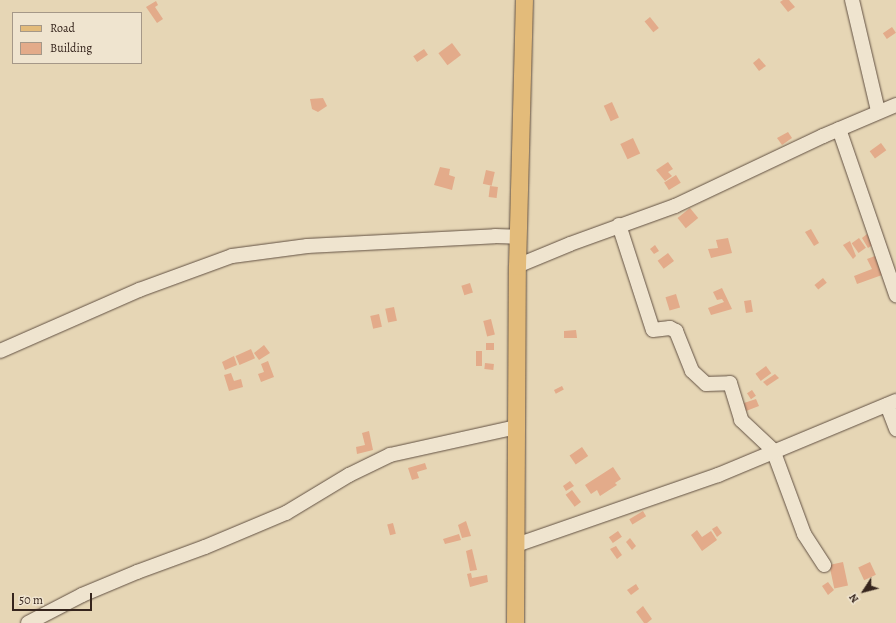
<!DOCTYPE html>
<html>
<head>
<meta charset="utf-8">
<style>
	body { margin:0 }
	#map { position:relative; width:896px; height:623px; overflow:hidden; background:#e6d6b5; font-family:Alegreya,serif }
	div>[style] { position:absolute }
	[style*='--x'] { left:calc(var(--x)*1px); top:calc(var(--y)*1px); width:calc(var(--w)*1px); rotate:calc(var(--a)*1deg) }
	.building>* { inset:0; background:#e3ab8a; transform-origin:0 0 }
	.roads { filter:drop-shadow(0 0 1px #625143) drop-shadow(0 0 1px #625143) }
	.minor>* { height:14px; margin:-7px; padding:0 7px; transform-origin:7px; border-radius:7px; background:#efe4cf }
	.major>* { height:17px; margin:-8.5px; padding:0 8.5px; transform-origin:8.5px; border-radius:8.5px; background:#e3bb7a }
	span { translate:-50% -50%; white-space:nowrap; text-align:center; line-height:1.15; -webkit-text-stroke:4px #efe4cf; paint-order:stroke }
	.legend { position:absolute; left:12px; top:12px; width:130px; height:52px; box-sizing:border-box; background:#efe4cf; border:1px solid #a59888; margin:0; padding:5px 7px; list-style:none; font-size:12px; color:#36251d }
	.legend li { display:flex; align-items:center; gap:8px; height:20px }
	.legend b { width:20px; border:1px solid #a59888 }
	.north { position:absolute; left:844px; top:571px; width:40px; height:40px; -webkit-text-stroke:3px #efe4cf; paint-order:stroke; rotate:234deg; font-size:11px; font-weight:700; line-height:16px; text-align:center; color:#36251d }
	.north::after { content:''; display:block; margin:auto; width:14px; height:18px; background:#36251d; clip-path:polygon(50% 0,100% 100%,50% 72%,0 100%) }
	.scale { position:absolute; left:12px; top:593px; width:80px; height:18px; box-sizing:border-box; border:2px solid #36251d; border-top:0; padding-left:5px; font-size:12px; line-height:14px; white-space:nowrap; color:#36251d; -webkit-text-stroke:3px #efe4cf; paint-order:stroke }
</style>
</head>
<body>
<div id="map">
	<div class="building">
		<div style="clip-path:polygon(783px 0,789px 0,795px 7px,788px 12px,780px 2px)"></div>
		<div style="clip-path:polygon(156px 1px,158px 5px,155px 7px,163px 19px,157px 23px,146px 7px)"></div>
		<div style="left:650px;top:17px;width:14px;height:7px;rotate:51deg"></div>
		<div style="left:892px;top:27px;width:7px;height:11px;rotate:56deg"></div>
		<div style="left:452px;top:43px;width:15px;height:17px;rotate:53deg"></div>
		<div style="left:424px;top:49px;width:7px;height:13px;rotate:56deg"></div>
		<div style="clip-path:polygon(759px 58px,766px 66px,759px 71px,753px 63px)"></div>
		<div style="clip-path:polygon(323px 98px,327px 106px,318px 112px,312px 109px,310px 99px)"></div>
		<div style="left:612px;top:102px;width:17px;height:9px;rotate:66deg"></div>
		<div style="clip-path:polygon(788px 132px,792px 138px,782px 145px,777px 138px)"></div>
		<div style="left:633px;top:138px;width:17px;height:14px;rotate:65deg"></div>
		<div style="left:881px;top:143px;width:9px;height:14px;rotate:54deg"></div>
		<div style="clip-path:polygon(668px 162px,673px 169px,668px 172px,672px 176px,665px 181px,656px 170px)"></div>
		<div style="clip-path:polygon(440px 167px,450px 169px,449px 175px,455px 177px,452px 190px,434px 185px)"></div>
		<div style="left:486px;top:170px;width:9px;height:14px;rotate:13deg"></div>
		<div style="left:676px;top:175px;width:9px;height:14px;rotate:58deg"></div>
		<div style="left:490px;top:186px;width:8px;height:11px;rotate:7deg"></div>
		<div style="left:690px;top:208px;width:13px;height:16px;rotate:51deg"></div>
		<div style="clip-path:polygon(811px 229px,819px 243px,814px 246px,805px 232px)"></div>
		<div style="clip-path:polygon(867px 234px,874px 244px,868px 248px,862px 238px)"></div>
		<div style="clip-path:polygon(728px 238px,732px 253px,711px 258px,708px 249px,718px 248px,716px 240px)"></div>
		<div style="left:859px;top:238px;width:12px;height:9px;rotate:55deg"></div>
		<div style="clip-path:polygon(850px 241px,856px 256px,853px 259px,843px 245px)"></div>
		<div style="clip-path:polygon(655px 245px,659px 251px,654px 254px,650px 249px)"></div>
		<div style="left:668px;top:253px;width:10px;height:13px;rotate:53deg"></div>
		<div style="clip-path:polygon(875px 256px,882px 275px,857px 284px,854px 276px,872px 269px,867px 259px)"></div>
		<div style="left:823px;top:278px;width:6px;height:11px;rotate:51deg"></div>
		<div style="left:470px;top:283px;width:10px;height:9px;rotate:73deg"></div>
		<div style="clip-path:polygon(722px 288px,732px 309px,711px 315px,708px 308px,724px 302px,722px 299px,717px 300px,713px 292px)"></div>
		<div style="left:676px;top:294px;width:14px;height:11px;rotate:73deg"></div>
		<div style="left:751px;top:300px;width:12px;height:7px;rotate:81deg"></div>
		<div style="left:394px;top:307px;width:14px;height:9px;rotate:78deg"></div>
		<div style="left:379px;top:314px;width:13px;height:9px;rotate:77deg"></div>
		<div style="left:491px;top:319px;width:16px;height:8px;rotate:76deg"></div>
		<div style="clip-path:polygon(576px 330px,577px 338px,564px 338px,564px 331px)"></div>
		<div style="left:486px;top:343px;width:8px;height:7px"></div>
		<div style="clip-path:polygon(264px 345px,270px 353px,259px 360px,254px 353px)"></div>
		<div style="left:251px;top:349px;width:10px;height:17px;rotate:66deg"></div>
		<div style="left:476px;top:351px;width:6px;height:15px"></div>
		<div style="clip-path:polygon(234px 356px,237px 365px,225px 370px,222px 362px)"></div>
		<div style="clip-path:polygon(268px 361px,274px 377px,261px 382px,258px 374px,264px 372px,261px 364px)"></div>
		<div style="left:485px;top:363px;width:9px;height:6px;rotate:6deg"></div>
		<div style="left:766px;top:366px;width:9px;height:13px;rotate:54deg"></div>
		<div style="clip-path:polygon(231px 373px,234px 381px,241px 379px,243px 387px,229px 391px,224px 375px)"></div>
		<div style="clip-path:polygon(775px 374px,779px 378px,767px 386px,763px 382px)"></div>
		<div style="left:562px;top:386px;width:4px;height:9px;rotate:63deg"></div>
		<div style="left:752px;top:390px;width:7px;height:6px;rotate:56deg"></div>
		<div style="clip-path:polygon(756px 399px,759px 406px,746px 411px,744px 403px)"></div>
		<div style="clip-path:polygon(369px 431px,373px 450px,357px 454px,356px 447px,365px 445px,362px 433px)"></div>
		<div style="left:582px;top:447px;width:11px;height:15px;rotate:56deg"></div>
		<div style="clip-path:polygon(425px 463px,427px 469px,417px 472px,419px 478px,412px 480px,408px 468px)"></div>
		<div style="clip-path:polygon(613px 467px,621px 479px,615px 483px,617px 485px,600px 496px,597px 490px,591px 494px,585px 485px)"></div>
		<div style="clip-path:polygon(570px 481px,574px 486px,566px 491px,563px 486px)"></div>
		<div style="left:572px;top:490px;width:15px;height:8px;rotate:53deg"></div>
		<div style="left:643px;top:511px;width:6px;height:16px;rotate:59deg"></div>
		<div style="clip-path:polygon(466px 521px,471px 536px,462px 538px,458px 525px)"></div>
		<div style="left:393px;top:523px;width:11px;height:6px;rotate:75deg"></div>
		<div style="clip-path:polygon(717px 526px,722px 533px,717px 537px,712px 529px)"></div>
		<div style="clip-path:polygon(697px 530px,702px 537px,711px 531px,717px 540px,702px 551px,691px 535px)"></div>
		<div style="left:618px;top:531px;width:7px;height:11px;rotate:56deg"></div>
		<div style="clip-path:polygon(459px 534px,461px 540px,445px 544px,443px 539px)"></div>
		<div style="clip-path:polygon(630px 538px,636px 546px,632px 550px,626px 542px)"></div>
		<div style="clip-path:polygon(616px 546px,622px 555px,617px 559px,610px 549px)"></div>
		<div style="clip-path:polygon(472px 549px,477px 570px,470px 571px,466px 551px)"></div>
		<div style="left:843px;top:562px;width:24px;height:14px;rotate:78deg"></div>
		<div style="left:870px;top:562px;width:14px;height:13px;rotate:65deg"></div>
		<div style="clip-path:polygon(471px 573px,472px 578px,487px 575px,488px 582px,470px 587px,467px 574px)"></div>
		<div style="clip-path:polygon(828px 582px,834px 590px,828px 595px,822px 586px)"></div>
		<div style="clip-path:polygon(636px 584px,639px 589px,631px 595px,627px 590px)"></div>
		<div style="clip-path:polygon(643px 606px,652px 619px,647px 623px,644px 623px,636px 612px)"></div>
	</div>
	<div class="roads">
		<div class="minor">
			<div style="--x:852;--y:0;--w:114;--a:76.8"></div>
			<div style="--x:839;--y:129;--w:176;--a:71"></div>
			<div style="--x:619;--y:225;--w:110;--a:72.1"></div>
			<div style="--x:653;--y:330;--w:17;--a:-7"></div>
			<div style="--x:670;--y:328;--w:7;--a:27"></div>
			<div style="--x:676;--y:331;--w:43;--a:68.2"></div>
			<div style="--x:692;--y:371;--w:19;--a:43"></div>
			<div style="--x:706;--y:384;--w:24;--a:-2"></div>
			<div style="--x:730;--y:383;--w:39;--a:73"></div>
			<div style="--x:741;--y:420;--w:44;--a:43.2"></div>
			<div style="--x:773;--y:450;--w:90;--a:69.7"></div>
			<div style="--x:804;--y:534;--w:37;--a:57"></div>
			<div style="--x:517;--y:266;--w:57;--a:-22.5"></div>
			<div style="--x:570;--y:244;--w:112;--a:-19.9"></div>
			<div style="--x:675;--y:206;--w:164;--a:-25.3"></div>
			<div style="--x:823;--y:136;--w:79;--a:-23"></div>
			<div style="--x:0;--y:351;--w:152;--a:-23.7"></div>
			<div style="--x:139;--y:290;--w:99;--a:-20.1"></div>
			<div style="--x:232;--y:256;--w:76;--a:-7.6"></div>
			<div style="--x:307;--y:246;--w:188;--a:-3"></div>
			<div style="--x:495;--y:236;--w:23;--a:2"></div>
			<div style="--x:887;--y:405;--w:26;--a:69"></div>
			<div style="--x:516;--y:545;--w:214;--a:-19.1"></div>
			<div style="--x:718;--y:475;--w:193;--a:-22.6"></div>
			<div style="--x:28;--y:623;--w:61;--a:-27.4"></div>
			<div style="--x:82;--y:595;--w:60;--a:-22.7"></div>
			<div style="--x:137;--y:572;--w:72;--a:-20.2"></div>
			<div style="--x:205;--y:547;--w:88;--a:-22.8"></div>
			<div style="--x:286;--y:513;--w:74;--a:-31.1"></div>
			<div style="--x:349;--y:475;--w:46;--a:-26"></div>
			<div style="--x:390;--y:455;--w:129;--a:-12.5"></div>
		</div>
		<div class="major">
			<div style="--x:515;--y:623;--w:357;--a:-89.7"></div>
			<div style="--x:517;--y:266;--w:266;--a:-88.5"></div>
		</div>
	</div>
	<ul class="legend">
	<li><b style="height:5px;background:#e3bb7a"></b>Road</li>
	<li><b style="height:11px;background:#e3ab8a"></b>Building</li>
	</ul>
	<div class="north">N</div>
	<div class="scale">50 m</div>
</div>
</body>
</html>
